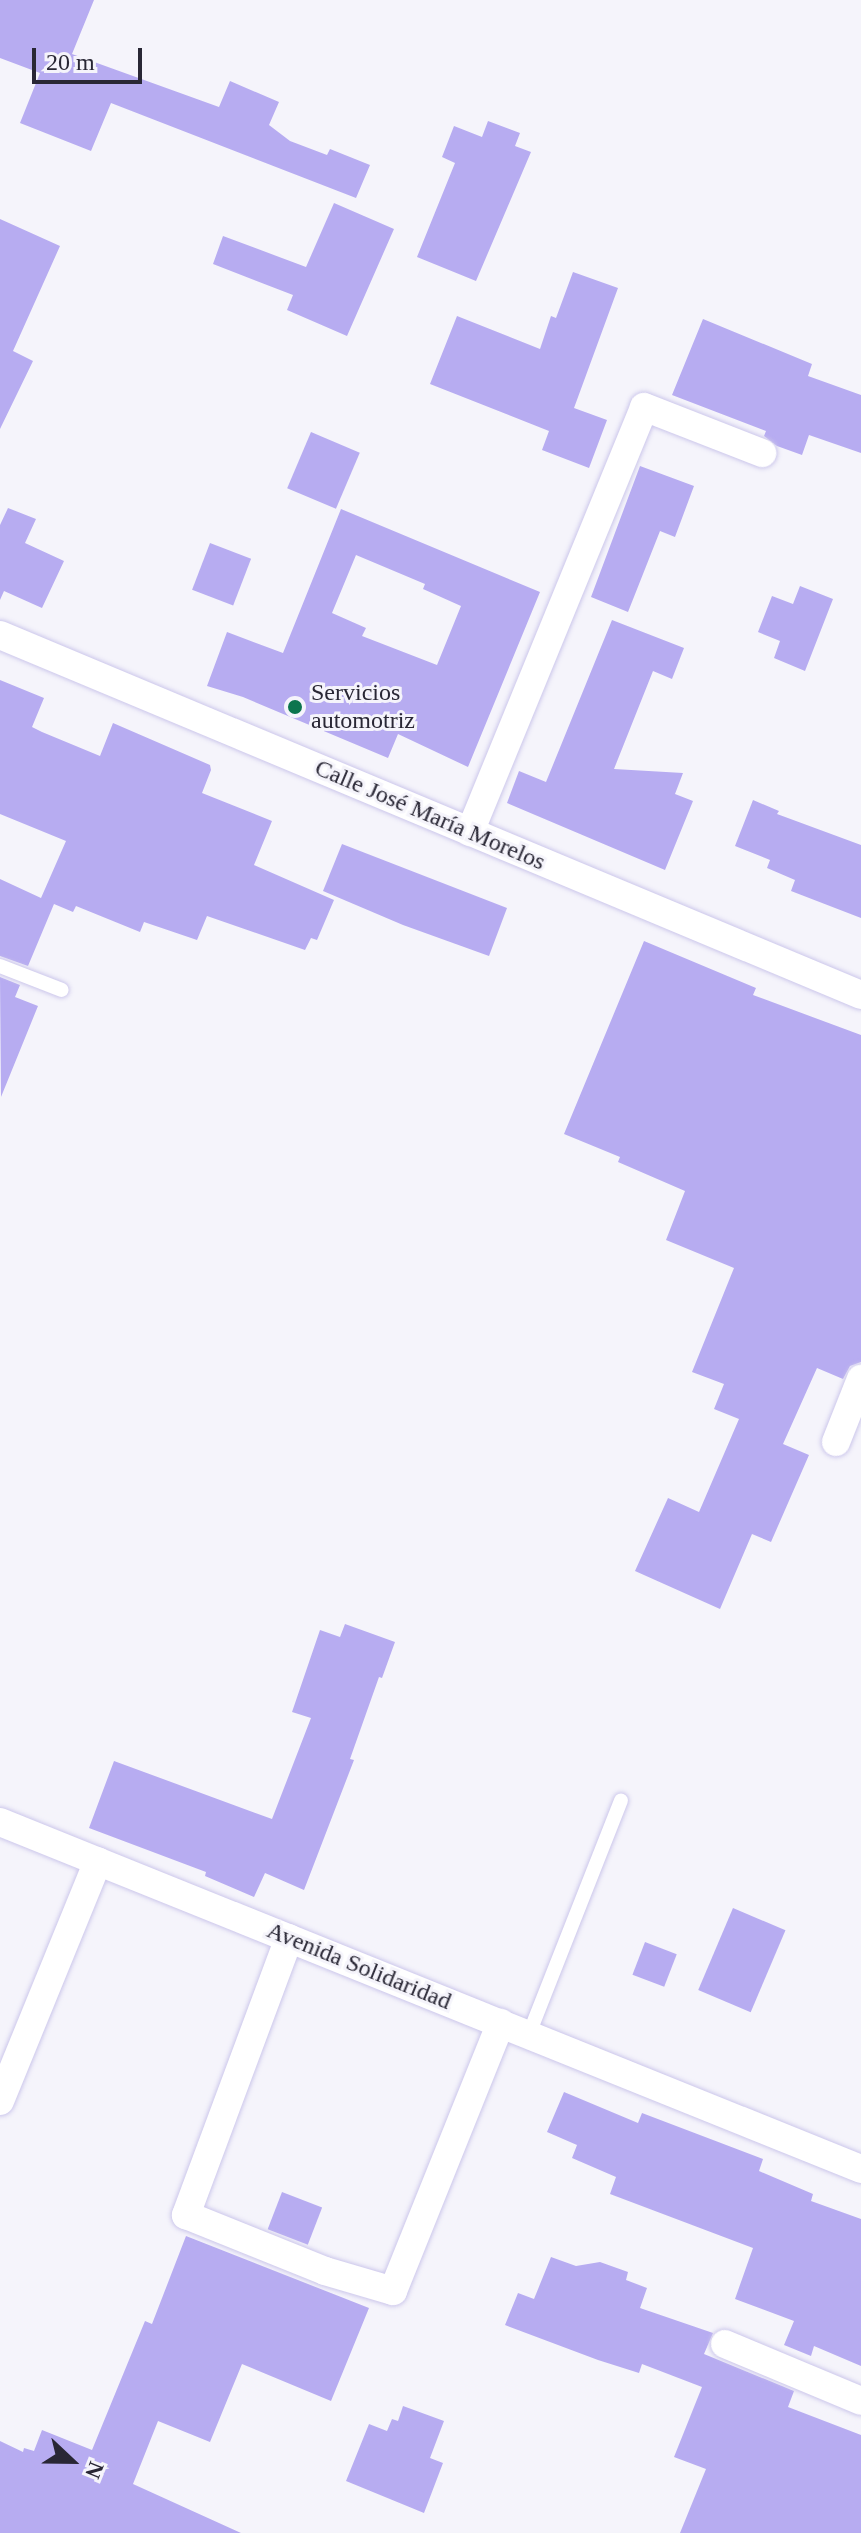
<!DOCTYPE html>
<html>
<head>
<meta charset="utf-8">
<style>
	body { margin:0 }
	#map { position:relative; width:861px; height:2533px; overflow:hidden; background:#f5f4fb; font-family:"Times New Roman",serif }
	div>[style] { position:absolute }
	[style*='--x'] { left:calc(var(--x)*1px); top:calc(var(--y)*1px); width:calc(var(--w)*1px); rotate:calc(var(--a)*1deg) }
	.building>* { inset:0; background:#b7acf1; transform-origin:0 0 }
	.roads { filter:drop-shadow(0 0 2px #ccc7eb) drop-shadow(0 0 2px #ccc7eb) }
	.lane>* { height:14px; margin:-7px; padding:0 7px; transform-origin:7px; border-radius:7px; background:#fff }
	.street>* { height:28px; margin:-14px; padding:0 14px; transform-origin:14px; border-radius:14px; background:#fff }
	.dots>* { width:22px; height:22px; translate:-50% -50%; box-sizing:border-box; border:4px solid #f5f4fb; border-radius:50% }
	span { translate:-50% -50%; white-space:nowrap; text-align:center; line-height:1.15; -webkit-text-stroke:6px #f5f4fb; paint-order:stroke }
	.poi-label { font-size:24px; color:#292735 }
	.left { translate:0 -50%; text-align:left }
	.street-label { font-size:24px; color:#292735 }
	.north { position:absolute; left:32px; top:2421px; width:80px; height:80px; -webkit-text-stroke:6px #f5f4fb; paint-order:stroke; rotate:112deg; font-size:22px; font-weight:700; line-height:32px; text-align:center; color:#292735 }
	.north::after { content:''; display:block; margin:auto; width:28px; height:36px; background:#292735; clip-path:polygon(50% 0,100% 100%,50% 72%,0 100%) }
	.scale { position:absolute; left:32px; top:48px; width:110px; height:36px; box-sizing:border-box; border:4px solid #292735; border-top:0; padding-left:10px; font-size:24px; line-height:28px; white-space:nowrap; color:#292735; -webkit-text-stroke:6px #f5f4fb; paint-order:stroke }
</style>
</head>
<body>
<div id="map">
	<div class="building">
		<div style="clip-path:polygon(0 0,94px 0,72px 54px,219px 107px,230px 81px,279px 102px,269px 125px,290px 141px,327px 155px,330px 149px,370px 165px,356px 198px,111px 103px,91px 151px,20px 123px,40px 73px,0 58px)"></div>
		<div style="clip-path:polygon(488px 121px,520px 133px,515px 146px,531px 152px,476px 281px,417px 257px,455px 163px,442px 157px,454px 126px,482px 137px)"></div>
		<div style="clip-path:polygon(334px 203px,394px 229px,347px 336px,287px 310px,293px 295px,213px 264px,223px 236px,306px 267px)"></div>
		<div style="clip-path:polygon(0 219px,60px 246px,13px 351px,33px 361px,0 429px)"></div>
		<div style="clip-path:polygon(573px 272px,618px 288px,574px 408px,607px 420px,589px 468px,542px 450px,549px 431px,430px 384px,457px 316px,540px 349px,551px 316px,556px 318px)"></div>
		<div style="clip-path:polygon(703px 319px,812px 364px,808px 376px,861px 395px,861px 453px,809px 435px,802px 455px,777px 446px,764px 436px,766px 431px,672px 395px)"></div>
		<div style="left:311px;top:432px;width:53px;height:61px;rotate:23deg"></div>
		<div style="clip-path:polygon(640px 466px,694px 486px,675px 537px,660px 531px,628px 612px,591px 597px)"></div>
		<div style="clip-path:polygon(8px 508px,36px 519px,25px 543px,64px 561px,42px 608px,4px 591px,0 600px,0 525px)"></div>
		<div style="clip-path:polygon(evenodd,341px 509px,540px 592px,468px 767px,398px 734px,388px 758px,243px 697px,207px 686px,227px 632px,283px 653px,341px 509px,356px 555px,425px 584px,423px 589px,461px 606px,437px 665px,362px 636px,366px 628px,332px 613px,356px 555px)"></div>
		<div style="left:210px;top:543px;width:44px;height:50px;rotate:21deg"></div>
		<div style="clip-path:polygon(800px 586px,833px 599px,805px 671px,774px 658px,780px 641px,758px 632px,772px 596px,793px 604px)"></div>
		<div style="clip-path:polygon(612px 620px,684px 648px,672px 679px,653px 671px,614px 769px,683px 773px,675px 794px,693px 801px,665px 870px,507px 803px,519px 771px,546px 782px)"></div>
		<div style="clip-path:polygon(0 680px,44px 698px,32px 727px,42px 732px,100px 756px,113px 723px,210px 765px,211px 770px,202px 793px,272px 821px,254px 865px,334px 900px,317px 940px,311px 938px,305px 950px,207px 916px,197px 940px,144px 922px,140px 932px,76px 906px,73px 912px,54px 904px,28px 966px,0 956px,0 879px,41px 898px,66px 841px,0 814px)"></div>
		<div style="clip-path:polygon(753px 800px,779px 811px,777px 814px,861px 845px,861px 918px,791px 891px,795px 880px,767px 868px,770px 860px,735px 846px)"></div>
		<div style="clip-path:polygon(342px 844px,507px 908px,489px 956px,403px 925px,323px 891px)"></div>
		<div style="clip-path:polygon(644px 941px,756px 988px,753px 995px,861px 1035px,861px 1362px,850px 1366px,843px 1379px,817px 1368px,783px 1444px,809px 1455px,771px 1542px,752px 1534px,720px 1609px,635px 1571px,668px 1498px,699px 1512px,739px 1419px,714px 1409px,724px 1384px,692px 1372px,734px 1268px,666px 1240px,685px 1191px,618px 1162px,620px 1157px,564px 1134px)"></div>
		<div style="clip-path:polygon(0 977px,20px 985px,15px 997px,38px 1006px,1px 1097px)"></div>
		<div style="clip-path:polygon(345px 1624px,395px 1642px,382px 1678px,379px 1677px,350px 1759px,354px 1760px,304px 1890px,265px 1873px,254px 1897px,205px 1876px,206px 1872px,89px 1828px,114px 1761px,272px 1819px,311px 1718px,292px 1712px,320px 1630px,340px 1637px)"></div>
		<div style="left:733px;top:1908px;width:57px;height:89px;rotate:23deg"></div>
		<div style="left:645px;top:1942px;width:34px;height:35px;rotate:21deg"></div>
		<div style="clip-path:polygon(564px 2092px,638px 2123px,642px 2113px,763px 2159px,759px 2171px,813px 2194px,811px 2201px,861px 2219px,861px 2366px,814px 2346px,811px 2356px,784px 2345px,794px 2321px,735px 2299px,753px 2248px,610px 2194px,616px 2177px,572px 2158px,577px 2145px,547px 2132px)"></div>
		<div style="left:282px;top:2192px;width:43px;height:40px;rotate:21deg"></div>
		<div style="clip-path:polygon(186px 2236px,369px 2308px,331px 2401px,242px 2364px,210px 2442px,158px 2421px,133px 2484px,241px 2533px,0 2533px,0 2441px,23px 2452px,24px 2448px,34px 2451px,42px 2430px,92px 2450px,145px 2321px,152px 2324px)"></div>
		<div style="clip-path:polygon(551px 2257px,576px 2266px,600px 2262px,628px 2272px,626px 2280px,647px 2288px,640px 2308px,713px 2333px,704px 2354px,794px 2391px,788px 2407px,861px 2435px,861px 2533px,680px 2533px,706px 2469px,674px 2457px,702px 2387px,642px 2364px,639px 2373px,598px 2360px,505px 2325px,518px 2293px,534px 2299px)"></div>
		<div style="clip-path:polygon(403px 2406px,444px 2421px,430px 2458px,443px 2463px,424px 2513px,346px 2481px,369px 2424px,387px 2431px,392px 2419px,398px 2421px)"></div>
	</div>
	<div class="roads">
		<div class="lane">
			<div style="--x:0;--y:966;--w:66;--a:21.2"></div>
			<div style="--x:529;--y:2034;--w:251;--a:-68.5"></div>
		</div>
		<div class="street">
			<div style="--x:0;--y:635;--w:933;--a:22.69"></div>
			<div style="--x:470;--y:832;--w:459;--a:-67.7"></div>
			<div style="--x:644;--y:407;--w:127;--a:21.3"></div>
			<div style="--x:836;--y:1442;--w:68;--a:-68.4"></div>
			<div style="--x:0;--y:1822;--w:928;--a:21.95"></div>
			<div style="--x:289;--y:1938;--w:296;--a:110.4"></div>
			<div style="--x:186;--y:2215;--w:150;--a:21.9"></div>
			<div style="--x:325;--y:2271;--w:71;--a:16.4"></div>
			<div style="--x:393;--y:2291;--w:289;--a:-68.1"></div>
			<div style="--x:0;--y:2101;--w:259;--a:-67.8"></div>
			<div style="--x:725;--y:2344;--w:147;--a:22.7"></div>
		</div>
	</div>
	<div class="dots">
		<div style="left:295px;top:707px;background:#0c754e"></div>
	</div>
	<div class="poi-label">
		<span class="left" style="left:311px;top:707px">Servicios<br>automotriz</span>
	</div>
	<div class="street-label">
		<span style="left:430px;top:815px;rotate:23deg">Calle José María Morelos</span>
		<span style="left:359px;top:1966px;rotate:22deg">Avenida Solidaridad</span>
	</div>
	<div class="north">N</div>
	<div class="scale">20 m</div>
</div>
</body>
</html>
